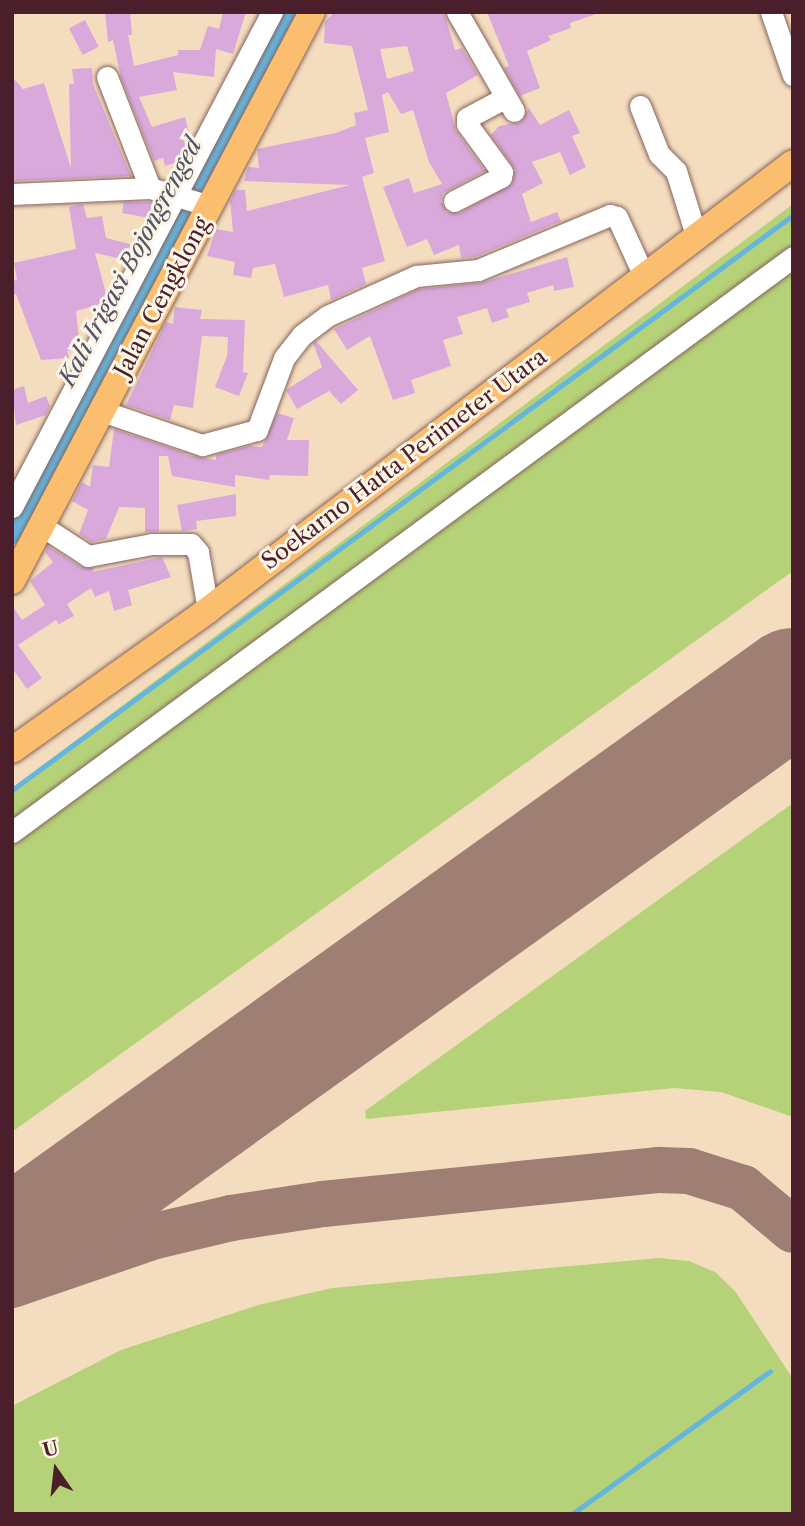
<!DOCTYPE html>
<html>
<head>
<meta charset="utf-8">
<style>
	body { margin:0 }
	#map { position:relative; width:805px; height:1526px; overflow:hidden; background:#f4ddbe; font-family:"Libre Caslon Text",serif }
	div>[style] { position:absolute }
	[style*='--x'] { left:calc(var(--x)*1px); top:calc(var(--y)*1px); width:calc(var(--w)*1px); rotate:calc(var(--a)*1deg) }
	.green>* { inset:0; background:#b5d278 }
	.stream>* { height:5px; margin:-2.5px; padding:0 2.5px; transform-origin:2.5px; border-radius:2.5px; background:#64b6df }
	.canal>* { height:18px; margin:-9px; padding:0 9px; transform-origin:9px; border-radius:9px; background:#64b6df }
	.taxiway>* { height:46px; margin:-23px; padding:0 23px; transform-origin:23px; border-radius:23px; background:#9f7e74 }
	.runway>* { height:116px; margin:-58px; padding:0 58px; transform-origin:58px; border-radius:58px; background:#9f7e74 }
	.building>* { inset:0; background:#d9a9dc; transform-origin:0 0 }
	.roads { filter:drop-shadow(0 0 2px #86625e) drop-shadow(0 0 2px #86625e) }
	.minor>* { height:21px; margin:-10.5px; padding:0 10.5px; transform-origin:10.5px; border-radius:10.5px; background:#fff }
	.major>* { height:26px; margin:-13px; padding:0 13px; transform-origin:13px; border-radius:13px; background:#fbbd6e }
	span { translate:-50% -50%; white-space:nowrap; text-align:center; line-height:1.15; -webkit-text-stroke:6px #fcf5e5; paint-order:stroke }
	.street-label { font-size:23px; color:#4a1f2b }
	.water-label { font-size:24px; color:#53546a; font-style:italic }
	.frame { position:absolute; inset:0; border:14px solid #4a1f2b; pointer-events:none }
	.north { position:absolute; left:21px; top:1435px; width:70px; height:70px; -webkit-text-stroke:5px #fcf5e5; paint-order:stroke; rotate:346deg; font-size:19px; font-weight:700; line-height:28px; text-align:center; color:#4a1f2b }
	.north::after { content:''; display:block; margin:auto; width:24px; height:32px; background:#4a1f2b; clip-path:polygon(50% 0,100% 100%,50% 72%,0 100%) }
</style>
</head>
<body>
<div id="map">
	<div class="green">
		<div style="clip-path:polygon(793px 204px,793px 571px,12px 1132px,12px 788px)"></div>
		<div style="clip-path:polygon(793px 803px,793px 1117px,721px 1092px,674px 1088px,366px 1119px,365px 1111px)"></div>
		<div style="clip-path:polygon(659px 1258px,689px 1261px,715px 1272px,735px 1291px,793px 1379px,793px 1514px,12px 1514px,12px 1406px,121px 1350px,258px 1305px,332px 1288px)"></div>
	</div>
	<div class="stream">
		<div style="--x:12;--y:790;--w:970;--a:-36.36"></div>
		<div style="--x:572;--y:1514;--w:244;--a:-35.8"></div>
	</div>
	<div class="canal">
		<div style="--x:12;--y:535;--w:593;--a:-61.92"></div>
	</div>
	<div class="taxiway">
		<div style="--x:12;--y:1285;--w:151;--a:-18.9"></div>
		<div style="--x:155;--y:1236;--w:78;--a:-13.3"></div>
		<div style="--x:231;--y:1218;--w:93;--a:-8.7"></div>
		<div style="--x:323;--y:1204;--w:338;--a:-5.8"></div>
		<div style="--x:659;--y:1170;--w:30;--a:2"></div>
		<div style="--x:689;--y:1171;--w:57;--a:17.5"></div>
		<div style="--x:743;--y:1188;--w:65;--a:40"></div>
	</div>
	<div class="runway">
		<div style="--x:12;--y:1246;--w:961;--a:-35.64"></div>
	</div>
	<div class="building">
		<div style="clip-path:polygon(105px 12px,130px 12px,132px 35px,128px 35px,134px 66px,178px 55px,178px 50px,200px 50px,208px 26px,219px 29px,223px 12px,246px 12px,233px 54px,216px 49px,214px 77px,173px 72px,177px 90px,139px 97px,152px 127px,185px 117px,189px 133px,182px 135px,186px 148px,178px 162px,165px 166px,163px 158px,154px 161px,121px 78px,113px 40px,108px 42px)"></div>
		<div style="clip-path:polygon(evenodd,334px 12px,444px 12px,455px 50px,462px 48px,478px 75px,446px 93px,456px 131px,485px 171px,443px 193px,441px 201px,447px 212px,460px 213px,512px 184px,515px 169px,491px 135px,499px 126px,521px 122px,529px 108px,540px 125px,569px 110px,580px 133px,572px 136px,586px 167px,570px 175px,560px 152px,532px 162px,543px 183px,522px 194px,531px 222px,557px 212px,561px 221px,475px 257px,461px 258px,459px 245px,434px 255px,427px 239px,407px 247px,383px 187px,409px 178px,414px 193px,442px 184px,429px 162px,413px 110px,401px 114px,388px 92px,382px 95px,389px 132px,365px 138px,374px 173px,362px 177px,385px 261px,362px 268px,366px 284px,331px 300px,328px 285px,284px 297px,275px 264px,253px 268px,251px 278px,233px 275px,235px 262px,207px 256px,216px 229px,233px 232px,230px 201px,236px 190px,245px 190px,247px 211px,350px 185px,244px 181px,248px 167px,259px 168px,257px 149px,336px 133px,356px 125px,354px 113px,368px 110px,352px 46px,324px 43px,325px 22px,334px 12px,407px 46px,414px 71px,387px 79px,380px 49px,407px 46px)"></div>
		<div style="clip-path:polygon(487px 12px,595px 12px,596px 14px,570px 23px,571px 28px,548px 36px,551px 40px,527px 51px,540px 88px,520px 96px,504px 68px,509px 66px)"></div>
		<div style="left:85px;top:20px;width:30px;height:18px;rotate:63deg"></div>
		<div style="clip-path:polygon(92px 68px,93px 84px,131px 176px,12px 181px,12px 77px,23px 89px,44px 83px,71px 168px,69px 84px,74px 84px,72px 69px)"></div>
		<div style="clip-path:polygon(124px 202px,152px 202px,149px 218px,122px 213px)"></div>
		<div style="clip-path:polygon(83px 204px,87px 218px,102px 216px,106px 238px,130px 244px,127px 260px,95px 253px,107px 297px,104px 303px,76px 311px,80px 350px,67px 351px,69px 358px,41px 360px,16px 294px,12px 295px,12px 281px,17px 280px,14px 263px,76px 249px,69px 207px)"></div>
		<div style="clip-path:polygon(567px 257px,574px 287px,554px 291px,553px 285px,527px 293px,530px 302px,506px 309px,509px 317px,492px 323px,487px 308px,457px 317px,463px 334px,443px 340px,451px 366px,411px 380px,415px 393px,393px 400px,370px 336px,347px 350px,334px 329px,419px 289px,480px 283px)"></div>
		<div style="clip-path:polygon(175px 307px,202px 310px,200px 319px,245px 320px,243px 372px,248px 373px,239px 396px,215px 387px,227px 356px,228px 337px,202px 336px,193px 408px,174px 405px,170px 420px,126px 405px,166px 322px,173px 324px)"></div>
		<div style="clip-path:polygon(316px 341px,358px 390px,341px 404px,329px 391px,297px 409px,286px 390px,322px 367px,313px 343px)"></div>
		<div style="clip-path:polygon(24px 386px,28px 403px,46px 396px,50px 406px,46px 415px,16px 425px,12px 390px)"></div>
		<div style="clip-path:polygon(277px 413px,294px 418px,287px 440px,309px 440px,308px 476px,270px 475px,269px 480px,235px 475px,235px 487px,172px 476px,168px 456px,159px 456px,159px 531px,145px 532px,145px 508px,119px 507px,106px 539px,91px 542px,79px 534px,88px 510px,72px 501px,82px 482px,90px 487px,93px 465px,109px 467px,114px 429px,188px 454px,183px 454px,216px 460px,216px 455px,249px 446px,262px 447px)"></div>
		<div style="clip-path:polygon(236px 494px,236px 516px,196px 521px,197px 529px,182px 531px,177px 505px)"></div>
		<div style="clip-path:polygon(48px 546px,81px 567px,94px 568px,92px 572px,162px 557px,171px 577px,128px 590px,132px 605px,114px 611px,109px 591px,95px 597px,91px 588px,67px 604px,74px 616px,59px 624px,56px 620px,18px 645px,42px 678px,27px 689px,12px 668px,12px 605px,22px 620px,45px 605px,30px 581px,53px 562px,45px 552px)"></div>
	</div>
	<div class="roads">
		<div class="minor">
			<div style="--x:457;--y:12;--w:114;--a:60.1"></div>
			<div style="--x:771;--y:12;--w:67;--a:70.8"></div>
			<div style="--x:107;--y:77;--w:119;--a:68.8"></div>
			<div style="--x:640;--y:106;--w:52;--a:68.4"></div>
			<div style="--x:659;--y:154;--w:24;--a:45"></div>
			<div style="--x:676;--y:171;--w:70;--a:72.6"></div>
			<div style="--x:12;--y:194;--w:138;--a:-2.5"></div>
			<div style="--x:150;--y:188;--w:63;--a:16.7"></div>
			<div style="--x:454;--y:201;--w:53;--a:-27.1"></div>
			<div style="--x:501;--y:177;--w:5;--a:-79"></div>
			<div style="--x:502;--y:172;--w:59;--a:-126.1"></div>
			<div style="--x:467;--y:124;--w:6;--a:-90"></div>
			<div style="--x:467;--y:118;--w:44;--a:-28.3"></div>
			<div style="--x:102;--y:411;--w:106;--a:18.8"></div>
			<div style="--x:202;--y:445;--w:57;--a:-15.3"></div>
			<div style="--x:257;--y:430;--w:77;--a:-69.4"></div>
			<div style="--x:284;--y:358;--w:29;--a:-52"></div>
			<div style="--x:302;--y:335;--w:31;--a:-37"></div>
			<div style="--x:327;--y:316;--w:98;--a:-24.2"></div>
			<div style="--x:416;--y:276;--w:62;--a:-5.5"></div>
			<div style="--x:478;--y:270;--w:143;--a:-22.6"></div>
			<div style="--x:610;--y:215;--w:7;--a:16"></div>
			<div style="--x:617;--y:217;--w:65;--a:65.4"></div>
			<div style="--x:12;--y:507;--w:559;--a:-62.29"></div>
			<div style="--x:42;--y:526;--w:55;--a:33.1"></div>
			<div style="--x:88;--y:556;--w:65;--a:-10.6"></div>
			<div style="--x:152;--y:544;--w:39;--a:0"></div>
			<div style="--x:191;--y:544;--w:11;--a:49"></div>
			<div style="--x:198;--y:552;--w:59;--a:80.2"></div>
			<div style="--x:12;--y:832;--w:970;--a:-36.36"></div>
		</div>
		<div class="major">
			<div style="--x:12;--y:581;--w:643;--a:-62.2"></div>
			<div style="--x:12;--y:750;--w:241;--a:-35.5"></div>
			<div style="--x:208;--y:610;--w:736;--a:-37.38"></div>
		</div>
	</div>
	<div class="street-label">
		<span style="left:162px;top:297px;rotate:-62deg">Jalan Cengklong</span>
		<span style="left:404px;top:459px;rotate:-37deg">Soekarno Hatta Perimeter Utara</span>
	</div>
	<div class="water-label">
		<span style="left:130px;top:262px;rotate:-62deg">Kali Irigasi Bojongrenged</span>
	</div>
	<div class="frame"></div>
	<div class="north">U</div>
</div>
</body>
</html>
